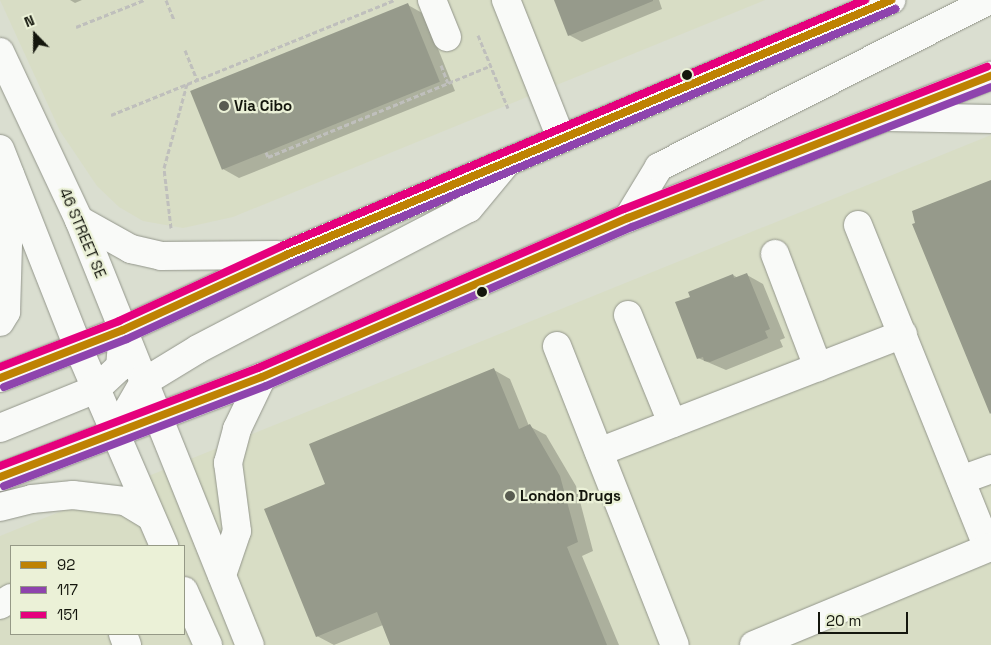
<!DOCTYPE html>
<html>
<head>
<meta charset="utf-8">
<style>
	body { margin:0 }
	#map { position:relative; width:991px; height:645px; overflow:hidden; background:#daded0; font-family:"Space Grotesk",sans-serif }
	div>[style] { position:absolute }
	[style*='--x'] { left:calc(var(--x)*1px); top:calc(var(--y)*1px); width:calc(var(--w)*1px); rotate:calc(var(--a)*1deg) }
	.built>* { inset:0; background:#d8ddc5 }
	.shadow>* { inset:0; background:#0003 }
	.building>* { inset:0; background:#969a8b; transform-origin:0 0 }
	.path>* { height:3px; margin-top:-1.5px; transform-origin:0; background:repeating-linear-gradient(90deg,#bfbfbc 0 5px,transparent 0 7.5px) }
	.roads { filter:drop-shadow(0 0 1px #93968b) drop-shadow(0 0 1px #93968b) }
	.minor>* { height:28px; margin:-14px; padding:0 14px; transform-origin:14px; border-radius:14px; background:#f9faf8 }
	.major>* { height:28px; margin:-14px; padding:0 14px; transform-origin:14px; border-radius:14px; background:#f9faf8 }
	.bus-1>* { height:8px; margin:-4px; padding:0 4px; transform-origin:4px; border-radius:4px; background:#be8203 }
	.bus-2>* { height:8px; margin:-4px; padding:0 4px; transform-origin:4px; border-radius:4px; background:#8e44ad }
	.bus-3>* { height:8px; margin:-4px; padding:0 4px; transform-origin:4px; border-radius:4px; background:#e5007d }
	.dots>* { width:14px; height:14px; translate:-50% -50%; box-sizing:border-box; border:2px solid #ebf1d7; border-radius:50% }
	span { translate:-50% -50%; white-space:nowrap; text-align:center; line-height:1.15; -webkit-text-stroke:4.5px #ebf1d7; paint-order:stroke }
	.poi-label { font-size:15px; color:#14160d; font-weight:700 }
	.left { translate:0 -50%; text-align:left }
	.street-label { font-size:15px; color:#14160d }
	.legend { position:absolute; left:10px; top:545px; width:175px; height:90px; box-sizing:border-box; background:#ebf1d7; border:1px solid #959986; margin:0; padding:6px 9px; list-style:none; font-size:15px; color:#14160d }
	.legend li { display:flex; align-items:center; gap:10px; height:25px }
	.legend b { width:25px; border:1px solid #959986 }
	.north { position:absolute; left:10px; top:10px; width:50px; height:50px; -webkit-text-stroke:4px #ebf1d7; paint-order:stroke; rotate:338deg; font-size:14px; font-weight:700; line-height:20px; text-align:center; color:#14160d }
	.north::after { content:''; display:block; margin:auto; width:18px; height:22px; background:#14160d; clip-path:polygon(50% 0,100% 100%,50% 72%,0 100%) }
	.scale { position:absolute; left:818px; top:612px; width:90px; height:22px; box-sizing:border-box; border:2px solid #14160d; border-top:0; padding-left:6px; font-size:15px; line-height:18px; white-space:nowrap; color:#14160d; -webkit-text-stroke:4px #ebf1d7; paint-order:stroke }
</style>
</head>
<body>
<div id="map">
	<div class="built">
		<div style="clip-path:polygon(0 0,765px 0,233px 217px,183px 228px,143px 221px,119px 207px,97px 186px,60px 131px)"></div>
		<div style="clip-path:polygon(evenodd,991px 135px,991px 645px,0 645px,0 536px,991px 135px,11px 546px,184px 546px,184px 634px,11px 634px,11px 546px)"></div>
	</div>
	<div class="shadow">
		<div style="clip-path:polygon(70px 0,82px 0,75px 3px)"></div>
		<div style="clip-path:polygon(555px 0,659px 0,662px 9px,582px 42px,569px 35px)"></div>
		<div style="clip-path:polygon(408px 5px,424px 14px,455px 91px,239px 178px,223px 169px)"></div>
		<div style="clip-path:polygon(733px 275px,738px 278px,747px 275px,763px 284px,785px 338px,780px 340px,783px 347px,726px 370px,698px 358px,691px 298px)"></div>
		<div style="clip-path:polygon(494px 370px,510px 379px,529px 426px,546px 435px,576px 486px,593px 551px,582px 556px,619px 645px,391px 645px,383px 625px,334px 645px,317px 636px,327px 484px)"></div>
	</div>
	<div class="building">
		<div style="clip-path:polygon(554px 0,653px 0,653px 1px,568px 36px)"></div>
		<div style="left:408px;top:3px;width:85px;height:235px;rotate:68deg"></div>
		<div style="clip-path:polygon(991px 180px,991px 413px,990px 414px,912px 224px,915px 223px,912px 211px)"></div>
		<div style="clip-path:polygon(747px 273px,770px 329px,765px 331px,768px 338px,710px 362px,704px 361px,703px 357px,697px 359px,675px 302px,690px 297px,688px 292px,733px 274px,734px 278px)"></div>
		<div style="clip-path:polygon(494px 368px,519px 429px,530px 424px,560px 476px,578px 542px,567px 547px,607px 645px,390px 645px,377px 612px,316px 637px,264px 509px,325px 484px,309px 444px)"></div>
	</div>
	<div class="path">
		<div style="--x:166;--y:0;--w:22;--a:68"></div>
		<div style="--x:76;--y:27;--w:73;--a:-21.7"></div>
		<div style="--x:478;--y:35;--w:79;--a:67.7"></div>
		<div style="--x:185;--y:50;--w:32;--a:68"></div>
		<div style="--x:441;--y:65;--w:19;--a:69"></div>
		<div style="--x:111;--y:115;--w:305;--a:-22.1"></div>
		<div style="--x:266;--y:152;--w:5;--a:68"></div>
		<div style="--x:268;--y:157;--w:240;--a:-22.3"></div>
		<div style="--x:171;--y:228;--w:60;--a:-96.7"></div>
		<div style="--x:164;--y:168;--w:87;--a:-74.7"></div>
	</div>
	<div class="roads">
		<div class="minor">
			<div style="--x:432;--y:0;--w:40;--a:68"></div>
			<div style="--x:506;--y:0;--w:149;--a:68.3"></div>
			<div style="--x:0;--y:52;--w:186;--a:64.8"></div>
			<div style="--x:79;--y:220;--w:458;--a:68.1"></div>
			<div style="--x:889;--y:117;--w:102;--a:1.1"></div>
			<div style="--x:0;--y:149;--w:213;--a:68.5"></div>
			<div style="--x:78;--y:347;--w:217;--a:66.6"></div>
			<div style="--x:858;--y:225;--w:348;--a:68.1"></div>
			<div style="--x:775;--y:254;--w:121;--a:69.2"></div>
			<div style="--x:628;--y:315;--w:117;--a:67.8"></div>
			<div style="--x:557;--y:346;--w:321;--a:68.5"></div>
			<div style="--x:115;--y:432;--w:58;--a:-59.9"></div>
			<div style="--x:144;--y:382;--w:63;--a:-31.4"></div>
			<div style="--x:198;--y:349;--w:305;--a:-27.5"></div>
			<div style="--x:469;--y:208;--w:60;--a:-50.4"></div>
			<div style="--x:599;--y:452;--w:326;--a:-21.2"></div>
			<div style="--x:961;--y:480;--w:32;--a:-20"></div>
			<div style="--x:0;--y:507;--w:33;--a:-14"></div>
			<div style="--x:32;--y:499;--w:41;--a:-5.6"></div>
			<div style="--x:73;--y:495;--w:52;--a:6.6"></div>
			<div style="--x:125;--y:501;--w:29;--a:31"></div>
			<div style="--x:222;--y:575;--w:46;--a:-71.2"></div>
			<div style="--x:237;--y:531;--w:69;--a:-97.5"></div>
			<div style="--x:228;--y:463;--w:35;--a:-75"></div>
			<div style="--x:237;--y:429;--w:58;--a:-64.3"></div>
			<div style="--x:184;--y:591;--w:59;--a:66"></div>
			<div style="--x:0;--y:605;--w:13;--a:-32"></div>
			<div style="--x:123;--y:634;--w:12;--a:70"></div>
			<div style="--x:754;--y:645;--w:256;--a:-22.5"></div>
		</div>
		<div class="major">
			<div style="--x:628;--y:218;--w:60;--a:-58.7"></div>
			<div style="--x:659;--y:167;--w:371;--a:-26.8"></div>
			<div style="--x:79;--y:220;--w:60;--a:29.1"></div>
			<div style="--x:131;--y:249;--w:31;--a:13"></div>
			<div style="--x:161;--y:256;--w:116;--a:-0.5"></div>
			<div style="--x:0;--y:322;--w:12;--a:-59"></div>
			<div style="--x:6;--y:312;--w:137;--a:-88.3"></div>
			<div style="--x:0;--y:378;--w:132;--a:-21.3"></div>
			<div style="--x:123;--y:330;--w:179;--a:-24.7"></div>
			<div style="--x:286;--y:255;--w:657;--a:-22.85"></div>
			<div style="--x:0;--y:428;--w:104;--a:-22.1"></div>
			<div style="--x:96;--y:389;--w:33;--a:-43"></div>
			<div style="--x:120;--y:367;--w:37;--a:-85"></div>
			<div style="--x:0;--y:477;--w:280;--a:-20.9"></div>
			<div style="--x:262;--y:377;--w:399;--a:-23.5"></div>
			<div style="--x:628;--y:218;--w:390;--a:-21.4"></div>
		</div>
	</div>
	<div class="bus-1">
		<div style="--x:0;--y:378;--w:132;--a:-21.3"></div>
		<div style="--x:123;--y:330;--w:179;--a:-24.7"></div>
		<div style="--x:286;--y:255;--w:657;--a:-22.85"></div>
		<div style="--x:0;--y:477;--w:280;--a:-20.9"></div>
		<div style="--x:262;--y:377;--w:399;--a:-23.5"></div>
		<div style="--x:628;--y:218;--w:390;--a:-21.4"></div>
	</div>
	<div class="bus-2">
		<div style="--x:4;--y:387;--w:132;--a:-21.3"></div>
		<div style="--x:127;--y:339;--w:179;--a:-24.7"></div>
		<div style="--x:290;--y:264;--w:657;--a:-22.85"></div>
		<div style="--x:4;--y:486;--w:280;--a:-20.9"></div>
		<div style="--x:266;--y:386;--w:399;--a:-23.5"></div>
		<div style="--x:632;--y:227;--w:385;--a:-21.3"></div>
	</div>
	<div class="bus-3">
		<div style="--x:0;--y:367;--w:128;--a:-21.1"></div>
		<div style="--x:119;--y:321;--w:179;--a:-24.7"></div>
		<div style="--x:282;--y:246;--w:633;--a:-22.88"></div>
		<div style="--x:0;--y:466;--w:276;--a:-20.8"></div>
		<div style="--x:258;--y:368;--w:399;--a:-23.5"></div>
		<div style="--x:624;--y:209;--w:390;--a:-21.4"></div>
	</div>
	<div class="dots">
		<div style="left:687px;top:75px;background:#14160d"></div>
		<div style="left:224px;top:106px;background:#595c51"></div>
		<div style="left:482px;top:292px;background:#14160d"></div>
		<div style="left:510px;top:496px;background:#595c51"></div>
	</div>
	<div class="poi-label">
		<span class="left" style="left:234px;top:106px">Via Cibo</span>
		<span class="left" style="left:520px;top:496px">London Drugs</span>
	</div>
	<div class="street-label">
		<span style="left:83px;top:233px;rotate:67deg">46 STREET SE</span>
	</div>
	<ul class="legend">
	<li><b style="height:6px;background:#be8203"></b>92</li>
	<li><b style="height:6px;background:#8e44ad"></b>117</li>
	<li><b style="height:6px;background:#e5007d"></b>151</li>
	</ul>
	<div class="north">N</div>
	<div class="scale">20 m</div>
</div>
</body>
</html>
